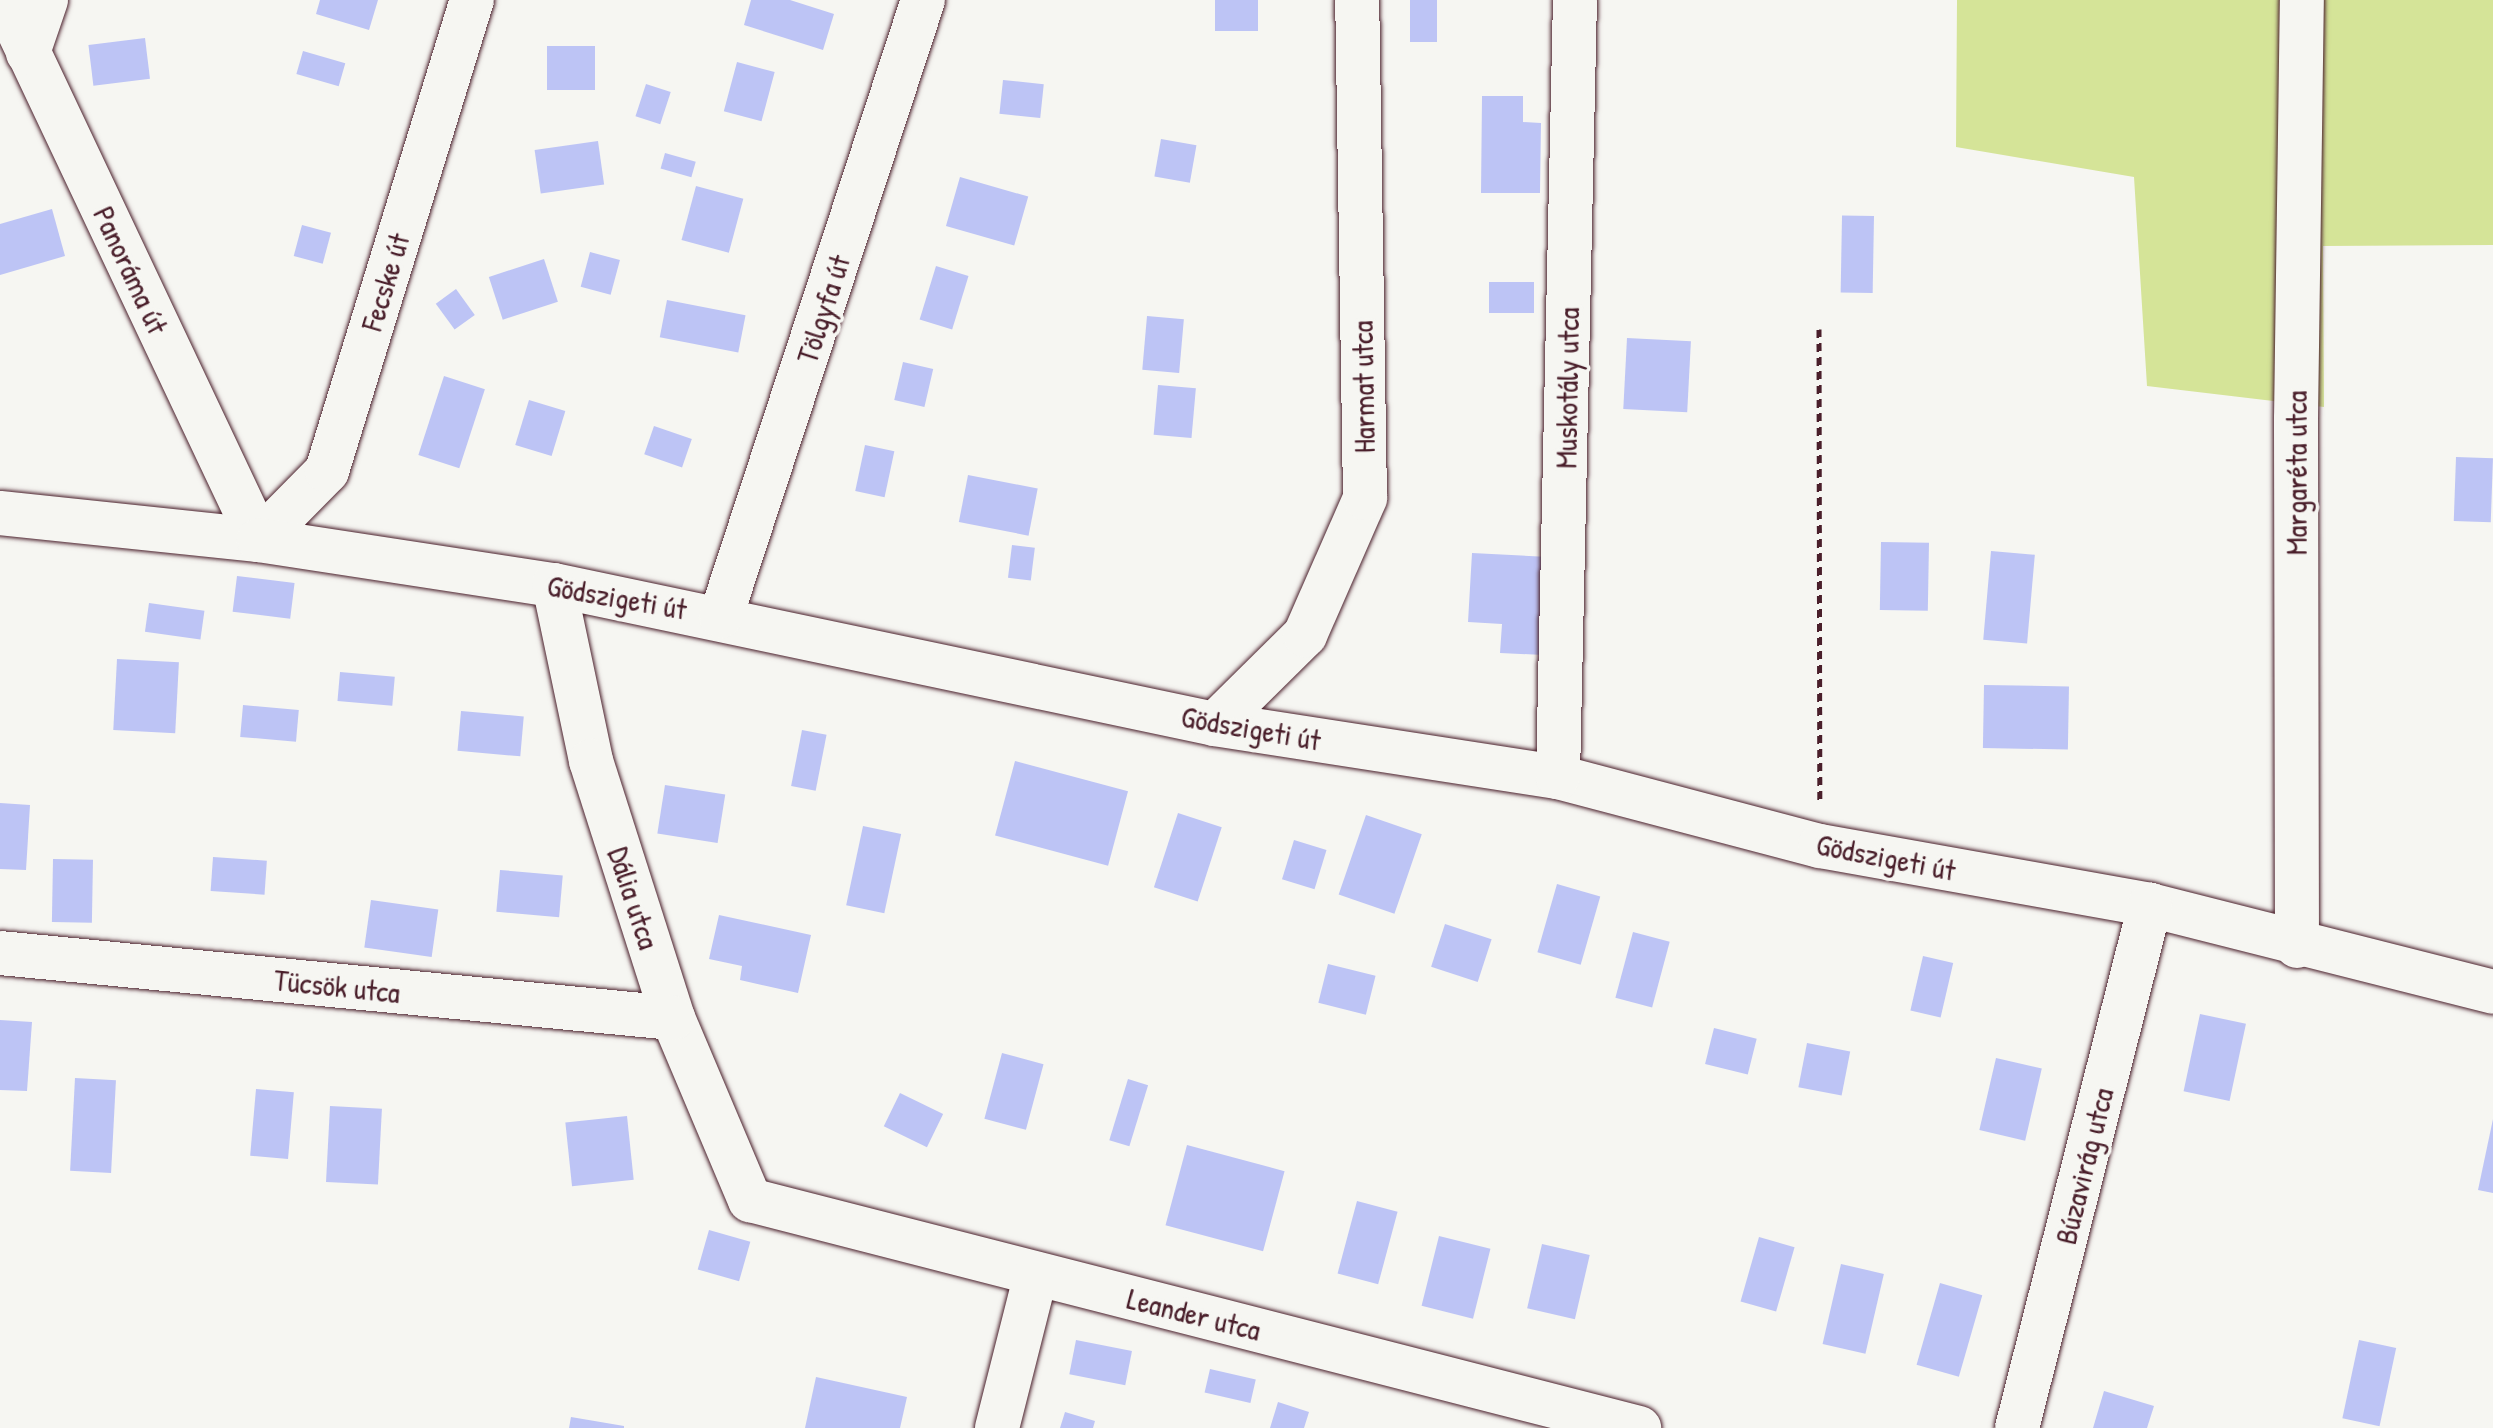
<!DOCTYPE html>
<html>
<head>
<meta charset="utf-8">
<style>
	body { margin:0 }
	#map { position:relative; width:2493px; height:1428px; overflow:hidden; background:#f6f6f2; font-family:"Patrick Hand",sans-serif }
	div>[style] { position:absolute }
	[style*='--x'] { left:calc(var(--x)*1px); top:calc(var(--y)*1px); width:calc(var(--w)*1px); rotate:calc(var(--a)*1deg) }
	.green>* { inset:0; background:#d5e498 }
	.building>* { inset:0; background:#bdc4f5; transform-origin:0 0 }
	.path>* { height:5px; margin-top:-2.5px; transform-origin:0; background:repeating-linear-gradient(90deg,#4a1f2b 0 8px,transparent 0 14px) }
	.roads { filter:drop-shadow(0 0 2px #4a1f2b) drop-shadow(0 0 2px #4a1f2b) }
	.minor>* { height:44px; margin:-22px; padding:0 22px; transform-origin:22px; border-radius:22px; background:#f6f6f2 }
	span { translate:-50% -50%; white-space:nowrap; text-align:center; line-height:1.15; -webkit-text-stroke:7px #f6f6f2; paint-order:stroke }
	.street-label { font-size:30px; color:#4a1f2b }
</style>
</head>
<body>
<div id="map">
	<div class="green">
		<div style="clip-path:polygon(1957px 0,2493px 0,2493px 245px,2323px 246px,2324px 407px,2147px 386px,2134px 177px,1956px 147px)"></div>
	</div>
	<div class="building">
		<div style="clip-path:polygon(320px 0,378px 0,369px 30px,316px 14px)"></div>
		<div style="clip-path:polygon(751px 0,790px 0,834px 14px,823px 50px,744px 25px)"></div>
		<div style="left:1215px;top:0;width:43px;height:31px"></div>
		<div style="left:1410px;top:0;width:27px;height:42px"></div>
		<div style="left:145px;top:38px;width:41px;height:57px;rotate:83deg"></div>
		<div style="left:595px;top:46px;width:44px;height:48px;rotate:90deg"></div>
		<div style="left:303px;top:51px;width:44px;height:24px;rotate:16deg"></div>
		<div style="left:737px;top:62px;width:39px;height:51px;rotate:15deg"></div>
		<div style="left:1003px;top:80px;width:41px;height:34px;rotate:6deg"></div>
		<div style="left:646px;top:84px;width:26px;height:34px;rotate:18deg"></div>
		<div style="clip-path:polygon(1482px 96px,1523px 96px,1523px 122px,1541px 123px,1540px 193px,1481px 193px)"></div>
		<div style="left:1161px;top:139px;width:36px;height:38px;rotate:10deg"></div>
		<div style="left:598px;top:141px;width:44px;height:64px;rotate:82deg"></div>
		<div style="left:665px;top:153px;width:32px;height:16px;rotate:16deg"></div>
		<div style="left:960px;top:177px;width:71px;height:51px;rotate:16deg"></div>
		<div style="left:696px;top:186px;width:49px;height:56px;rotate:15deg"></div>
		<div style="clip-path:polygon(52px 209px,65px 256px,0 275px,0 224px)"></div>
		<div style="left:1874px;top:216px;width:77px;height:32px;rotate:91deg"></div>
		<div style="left:302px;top:225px;width:30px;height:32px;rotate:15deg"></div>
		<div style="left:590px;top:252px;width:31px;height:36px;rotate:15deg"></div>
		<div style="left:544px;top:259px;width:45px;height:58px;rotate:72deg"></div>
		<div style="left:936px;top:266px;width:34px;height:56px;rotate:17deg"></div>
		<div style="left:1489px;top:282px;width:45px;height:31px"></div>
		<div style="left:456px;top:289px;width:32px;height:25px;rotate:54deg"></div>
		<div style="left:667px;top:300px;width:80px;height:38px;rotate:11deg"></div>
		<div style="left:1147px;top:316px;width:37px;height:54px;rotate:5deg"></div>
		<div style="left:1627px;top:338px;width:64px;height:71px;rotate:3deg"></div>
		<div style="left:903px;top:362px;width:31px;height:39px;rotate:13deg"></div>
		<div style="left:444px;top:376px;width:43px;height:83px;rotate:18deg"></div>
		<div style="left:1158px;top:385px;width:38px;height:50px;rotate:5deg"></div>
		<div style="left:529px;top:400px;width:38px;height:47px;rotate:17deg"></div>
		<div style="left:654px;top:426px;width:40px;height:30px;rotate:19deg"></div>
		<div style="left:865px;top:445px;width:30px;height:47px;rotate:12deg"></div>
		<div style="left:2456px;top:457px;width:37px;height:64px;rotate:2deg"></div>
		<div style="left:968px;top:475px;width:71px;height:48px;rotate:11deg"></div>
		<div style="left:1881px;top:542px;width:48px;height:68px;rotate:1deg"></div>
		<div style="left:1012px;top:545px;width:23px;height:33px;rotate:7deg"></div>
		<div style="left:1991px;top:551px;width:44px;height:89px;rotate:5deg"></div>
		<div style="clip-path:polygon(1472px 553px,1549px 557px,1543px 655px,1500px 653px,1502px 624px,1468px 622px)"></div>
		<div style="left:237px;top:576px;width:58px;height:36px;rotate:7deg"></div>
		<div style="left:149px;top:603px;width:56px;height:29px;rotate:8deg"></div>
		<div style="left:117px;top:659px;width:62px;height:71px;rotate:3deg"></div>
		<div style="left:340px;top:672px;width:55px;height:29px;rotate:5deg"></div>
		<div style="left:1984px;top:685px;width:85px;height:63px;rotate:1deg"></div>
		<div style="left:243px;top:705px;width:56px;height:32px;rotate:5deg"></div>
		<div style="left:461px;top:711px;width:63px;height:40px;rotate:5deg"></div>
		<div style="left:802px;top:730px;width:25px;height:57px;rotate:11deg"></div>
		<div style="left:1015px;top:761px;width:117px;height:77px;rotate:15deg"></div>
		<div style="left:665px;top:785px;width:61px;height:49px;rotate:9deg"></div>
		<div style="clip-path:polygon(0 803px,30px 805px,26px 870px,0 869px)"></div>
		<div style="left:1178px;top:813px;width:46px;height:78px;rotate:18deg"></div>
		<div style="left:1366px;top:815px;width:59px;height:84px;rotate:19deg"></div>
		<div style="left:863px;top:826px;width:39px;height:81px;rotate:12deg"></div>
		<div style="left:1294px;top:840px;width:34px;height:41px;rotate:17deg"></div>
		<div style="left:213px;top:857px;width:54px;height:34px;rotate:4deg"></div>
		<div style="left:53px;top:859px;width:40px;height:63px;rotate:1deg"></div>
		<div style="left:500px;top:870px;width:63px;height:42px;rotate:5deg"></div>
		<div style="left:1557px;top:884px;width:45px;height:71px;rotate:16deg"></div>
		<div style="left:371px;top:900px;width:68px;height:48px;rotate:8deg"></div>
		<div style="clip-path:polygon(719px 915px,811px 935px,798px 993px,740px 980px,742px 966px,709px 959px)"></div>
		<div style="left:1445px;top:924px;width:49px;height:45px;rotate:18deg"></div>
		<div style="left:1633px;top:932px;width:38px;height:68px;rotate:15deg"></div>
		<div style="left:1923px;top:956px;width:31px;height:56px;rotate:13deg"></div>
		<div style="left:1328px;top:964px;width:49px;height:40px;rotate:14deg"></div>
		<div style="left:2200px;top:1014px;width:47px;height:79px;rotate:12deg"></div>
		<div style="clip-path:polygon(0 1020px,32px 1022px,27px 1091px,0 1090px)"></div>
		<div style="left:1714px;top:1028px;width:44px;height:37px;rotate:14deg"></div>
		<div style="left:1807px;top:1043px;width:44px;height:45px;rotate:11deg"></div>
		<div style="left:1002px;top:1053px;width:43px;height:68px;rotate:15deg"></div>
		<div style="left:1996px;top:1058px;width:47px;height:74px;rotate:13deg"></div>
		<div style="left:75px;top:1078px;width:41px;height:93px;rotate:3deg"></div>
		<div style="left:1128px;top:1079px;width:21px;height:64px;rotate:17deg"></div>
		<div style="left:256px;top:1089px;width:38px;height:67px;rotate:5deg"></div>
		<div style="left:900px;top:1093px;width:48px;height:37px;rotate:26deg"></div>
		<div style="left:330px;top:1106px;width:52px;height:76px;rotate:3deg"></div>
		<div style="left:627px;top:1116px;width:64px;height:62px;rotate:84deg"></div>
		<div style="clip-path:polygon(2493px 1119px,2493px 1193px,2478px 1190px)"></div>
		<div style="left:1187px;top:1145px;width:101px;height:83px;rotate:15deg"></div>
		<div style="left:1357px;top:1201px;width:42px;height:75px;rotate:15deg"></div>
		<div style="left:709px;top:1230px;width:43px;height:41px;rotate:16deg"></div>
		<div style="left:1439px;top:1236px;width:53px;height:72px;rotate:14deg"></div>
		<div style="left:1759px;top:1237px;width:37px;height:67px;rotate:16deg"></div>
		<div style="left:1542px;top:1244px;width:49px;height:66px;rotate:13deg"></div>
		<div style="left:1841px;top:1264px;width:44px;height:82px;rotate:13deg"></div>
		<div style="left:1940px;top:1283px;width:44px;height:85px;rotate:16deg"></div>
		<div style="left:1076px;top:1340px;width:57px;height:35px;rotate:11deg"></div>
		<div style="left:2359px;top:1340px;width:38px;height:80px;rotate:12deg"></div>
		<div style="left:1210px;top:1369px;width:47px;height:24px;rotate:13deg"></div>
		<div style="clip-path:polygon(816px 1377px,907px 1397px,900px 1428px,805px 1428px)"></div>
		<div style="clip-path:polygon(2104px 1391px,2154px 1406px,2147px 1428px,2093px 1428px)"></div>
		<div style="clip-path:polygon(1278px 1402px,1309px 1412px,1304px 1428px,1270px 1428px)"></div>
		<div style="clip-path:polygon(1065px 1412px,1095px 1421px,1093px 1428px,1060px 1428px)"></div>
		<div style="clip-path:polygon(571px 1417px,624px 1426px,624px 1428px,569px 1428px)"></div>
	</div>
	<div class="path">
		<div style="--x:1819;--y:329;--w:472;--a:89.9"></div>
	</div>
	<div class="roads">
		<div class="minor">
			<div style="--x:4;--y:0;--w:597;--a:64.72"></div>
			<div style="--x:259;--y:540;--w:97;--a:-45.4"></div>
			<div style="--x:327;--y:471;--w:493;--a:-72.9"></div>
			<div style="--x:28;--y:53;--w:56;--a:-71.2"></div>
			<div style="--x:0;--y:513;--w:260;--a:6"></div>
			<div style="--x:259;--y:540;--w:298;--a:8.7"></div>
			<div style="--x:554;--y:585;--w:675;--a:11.88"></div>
			<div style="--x:1215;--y:724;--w:347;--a:8.8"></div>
			<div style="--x:1558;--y:777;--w:271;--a:14.8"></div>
			<div style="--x:1820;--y:846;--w:335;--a:10.1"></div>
			<div style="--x:2150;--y:905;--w:354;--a:14.2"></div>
			<div style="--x:554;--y:585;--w:180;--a:78.1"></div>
			<div style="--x:591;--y:761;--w:270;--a:72.3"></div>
			<div style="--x:673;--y:1018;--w:198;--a:67.1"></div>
			<div style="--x:750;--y:1200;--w:918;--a:14.38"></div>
			<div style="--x:721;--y:616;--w:648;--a:-71.84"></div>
			<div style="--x:1215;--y:724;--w:127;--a:-44.7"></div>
			<div style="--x:1305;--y:635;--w:150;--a:-66.3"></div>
			<div style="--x:1365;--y:498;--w:498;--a:-90.9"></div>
			<div style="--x:1558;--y:777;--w:777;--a:-88.75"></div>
			<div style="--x:2297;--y:946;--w:527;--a:-90.11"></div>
			<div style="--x:2296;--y:419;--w:419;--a:-89.2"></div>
			<div style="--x:0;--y:953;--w:676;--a:5.52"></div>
			<div style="--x:997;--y:1428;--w:159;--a:-75.8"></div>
			<div style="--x:2017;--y:1428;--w:540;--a:-75.73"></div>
		</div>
	</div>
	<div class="street-label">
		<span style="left:131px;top:270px;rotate:65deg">Panoráma út</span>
		<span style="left:385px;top:282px;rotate:-73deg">Fecske út</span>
		<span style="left:823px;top:309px;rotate:-72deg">Tölgyfa út</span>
		<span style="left:1363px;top:387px;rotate:-91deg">Harmat utca</span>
		<span style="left:1567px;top:388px;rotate:-89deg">Muskotály utca</span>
		<span style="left:2296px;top:473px;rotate:-90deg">Margaréta utca</span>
		<span style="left:617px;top:597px;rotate:10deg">Gödszigeti út</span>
		<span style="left:1251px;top:728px;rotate:10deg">Gödszigeti út</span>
		<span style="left:1886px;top:857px;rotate:11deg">Gödszigeti út</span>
		<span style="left:634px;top:898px;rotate:72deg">Dália utca</span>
		<span style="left:337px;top:986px;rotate:6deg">Tücsök utca</span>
		<span style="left:2084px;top:1166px;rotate:-76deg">Búzavirág utca</span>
		<span style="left:1194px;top:1314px;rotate:14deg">Leander utca</span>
	</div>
</div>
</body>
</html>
